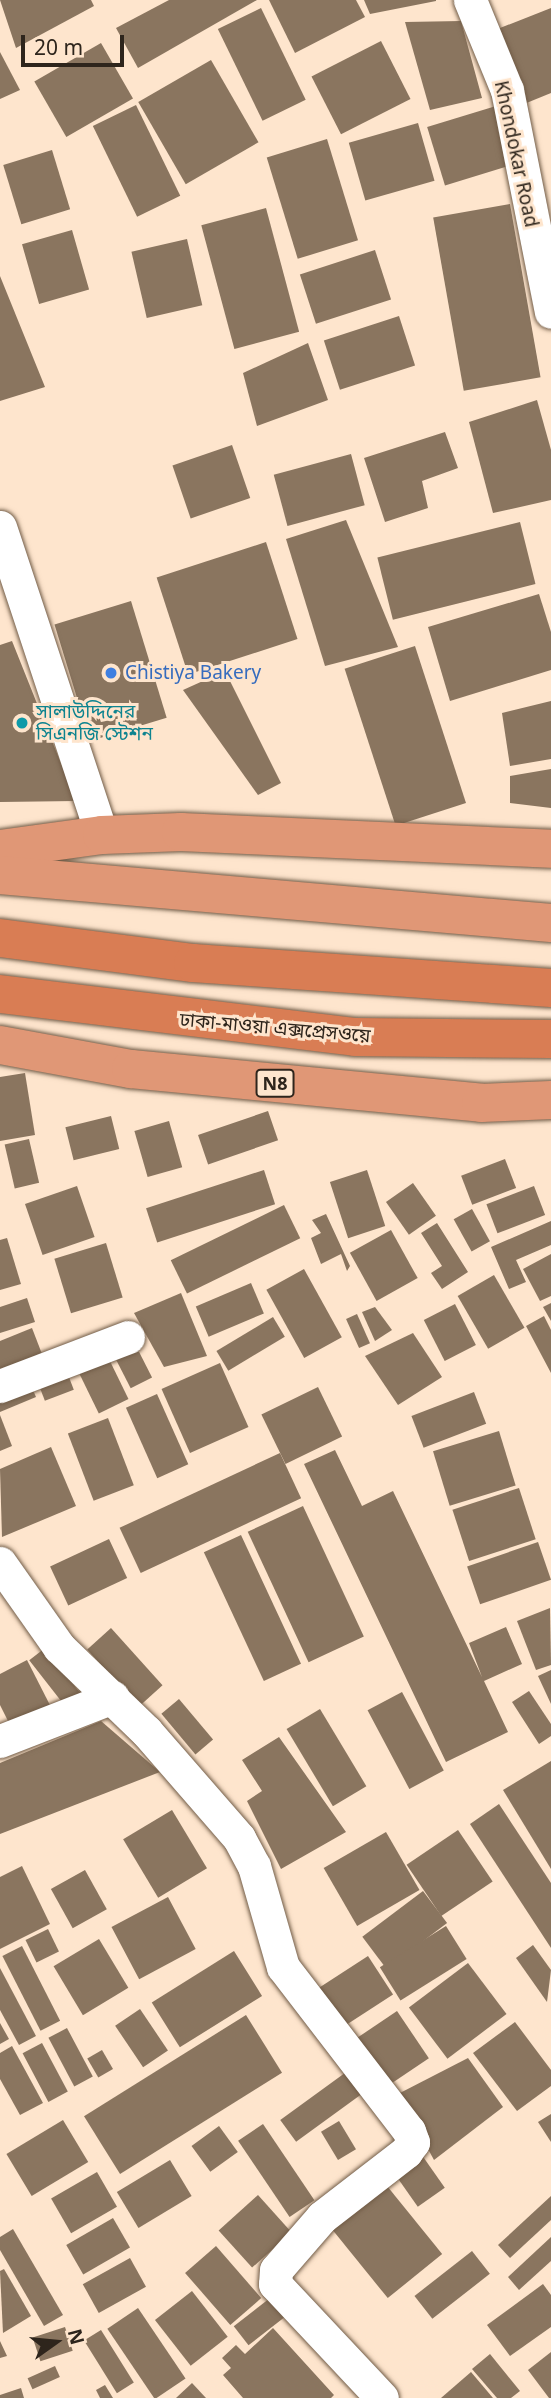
<!DOCTYPE html>
<html>
<head>
<meta charset="utf-8">
<style>
	body { margin:0 }
	#map { position:relative; width:551px; height:2398px; overflow:hidden; background:#fee5cd; font-family:"Noto Sans","Noto Sans Bengali",sans-serif }
	div>[style] { position:absolute }
	[style*='--x'] { left:calc(var(--x)*1px); top:calc(var(--y)*1px); width:calc(var(--w)*1px); rotate:calc(var(--a)*1deg) }
	.building>* { inset:0; background:#8a755f; transform-origin:0 0 }
	.roads { filter:drop-shadow(0 0 2px #715c47) drop-shadow(0 0 2px #715c47) }
	.minor>* { height:33px; margin:-16.5px; padding:0 16.5px; transform-origin:16.5px; border-radius:16.5px; background:#fff }
	.trunk>* { height:38px; margin:-19px; padding:0 19px; transform-origin:19px; border-radius:19px; background:#e09776 }
	.motorway>* { height:38px; margin:-19px; padding:0 19px; transform-origin:19px; border-radius:19px; background:#d97d54 }
	.dots>* { width:19px; height:19px; translate:-50% -50%; box-sizing:border-box; border:4px solid #fee5cd; border-radius:50% }
	span { translate:-50% -50%; white-space:nowrap; text-align:center; line-height:1.15; -webkit-text-stroke:6px #fee5cd; paint-order:stroke }
	.shield-label span { padding:2px 5px; background:#fee5cd; border:2px solid; border-radius:5px; -webkit-text-stroke-width:0 }
	.shield-label { font-size:18px; color:#2e251c; font-weight:700 }
	.street-label { font-size:19px; color:#2e251c }
	.shop-label { font-size:19px; color:#366cbe }
	.left { translate:0 -50%; text-align:left }
	.culture-label { font-size:19px; color:#0d838f }
	.north { position:absolute; left:21px; top:2307px; width:70px; height:70px; -webkit-text-stroke:5px #fee5cd; paint-order:stroke; rotate:75deg; font-size:19px; font-weight:700; line-height:28px; text-align:center; color:#2e251c }
	.north::after { content:''; display:block; margin:auto; width:24px; height:32px; background:#2e251c; clip-path:polygon(50% 0,100% 100%,50% 72%,0 100%) }
	.scale { position:absolute; left:21px; top:35px; width:103px; height:32px; box-sizing:border-box; border:4px solid #2e251c; border-top:0; padding-left:9px; font-size:21px; line-height:24px; white-space:nowrap; color:#2e251c; -webkit-text-stroke:5px #fee5cd; paint-order:stroke }
</style>
</head>
<body>
<div id="map">
	<div class="building">
		<div style="clip-path:polygon(0 0,91px 0,94px 6px,16px 48px)"></div>
		<div style="clip-path:polygon(169px 0,257px 0,138px 68px,116px 28px)"></div>
		<div style="clip-path:polygon(269px 0,356px 0,365px 17px,295px 53px)"></div>
		<div style="clip-path:polygon(364px 0,436px 0,436px 1px,370px 14px)"></div>
		<div style="left:261px;top:8px;width:102px;height:48px;rotate:64deg"></div>
		<div style="clip-path:polygon(551px 8px,551px 93px,524px 104px,495px 30px)"></div>
		<div style="clip-path:polygon(461px 21px,482px 98px,430px 110px,405px 22px)"></div>
		<div style="left:381px;top:41px;width:65px;height:78px;rotate:63deg"></div>
		<div style="left:101px;top:43px;width:64px;height:77px;rotate:60deg"></div>
		<div style="clip-path:polygon(0 52px,20px 90px,0 99px)"></div>
		<div style="left:211px;top:60px;width:95px;height:84px;rotate:60deg"></div>
		<div style="left:136px;top:105px;width:101px;height:48px;rotate:64deg"></div>
		<div style="left:496px;top:106px;width:61px;height:72px;rotate:73deg"></div>
		<div style="left:418px;top:123px;width:60px;height:72px;rotate:74deg"></div>
		<div style="left:327px;top:139px;width:106px;height:63px;rotate:73deg"></div>
		<div style="left:52px;top:150px;width:62px;height:51px;rotate:73deg"></div>
		<div style="left:510px;top:204px;width:176px;height:78px;rotate:80deg"></div>
		<div style="left:266px;top:208px;width:128px;height:67px;rotate:75deg"></div>
		<div style="left:72px;top:230px;width:62px;height:52px;rotate:74deg"></div>
		<div style="left:187px;top:239px;width:68px;height:57px;rotate:77deg"></div>
		<div style="left:375px;top:250px;width:52px;height:79px;rotate:72deg"></div>
		<div style="clip-path:polygon(0 276px,45px 387px,0 401px)"></div>
		<div style="left:399px;top:316px;width:52px;height:79px;rotate:72deg"></div>
		<div style="clip-path:polygon(308px 343px,328px 400px,257px 426px,243px 373px)"></div>
		<div style="clip-path:polygon(537px 400px,551px 450px,551px 500px,493px 513px,469px 422px)"></div>
		<div style="clip-path:polygon(445px 432px,458px 468px,422px 481px,428px 508px,385px 522px,364px 458px)"></div>
		<div style="left:232px;top:445px;width:56px;height:63px;rotate:71deg"></div>
		<div style="left:351px;top:454px;width:53px;height:80px;rotate:75deg"></div>
		<div style="clip-path:polygon(346px 520px,398px 647px,325px 666px,286px 539px)"></div>
		<div style="left:520px;top:522px;width:64px;height:147px;rotate:76deg"></div>
		<div style="left:266px;top:542px;width:102px;height:115px;rotate:72deg"></div>
		<div style="clip-path:polygon(539px 594px,551px 632px,551px 670px,450px 701px,428px 627px)"></div>
		<div style="left:131px;top:601px;width:122px;height:80px;rotate:73deg"></div>
		<div style="clip-path:polygon(12px 641px,76px 801px,0 802px,0 645px)"></div>
		<div style="left:415px;top:646px;width:165px;height:74px;rotate:72deg"></div>
		<div style="clip-path:polygon(225px 671px,281px 783px,258px 795px,183px 690px)"></div>
		<div style="clip-path:polygon(551px 701px,551px 759px,510px 766px,502px 713px)"></div>
		<div style="clip-path:polygon(551px 769px,551px 808px,510px 803px,510px 776px)"></div>
		<div style="clip-path:polygon(25px 1073px,35px 1135px,0 1141px,0 1077px)"></div>
		<div style="left:268px;top:1111px;width:31px;height:74px;rotate:71deg"></div>
		<div style="left:111px;top:1116px;width:34px;height:47px;rotate:76deg"></div>
		<div style="left:169px;top:1121px;width:48px;height:36px;rotate:74deg"></div>
		<div style="left:29px;top:1139px;width:45px;height:25px;rotate:77deg"></div>
		<div style="left:505px;top:1159px;width:31px;height:47px;rotate:69deg"></div>
		<div style="left:264px;top:1170px;width:36px;height:124px;rotate:72deg"></div>
		<div style="left:367px;top:1170px;width:59px;height:39px;rotate:72deg"></div>
		<div style="left:413px;top:1183px;width:40px;height:33px;rotate:55deg"></div>
		<div style="left:77px;top:1186px;width:54px;height:55px;rotate:71deg"></div>
		<div style="left:534px;top:1186px;width:31px;height:51px;rotate:69deg"></div>
		<div style="left:284px;top:1205px;width:37px;height:126px;rotate:64deg"></div>
		<div style="left:472px;top:1209px;width:37px;height:21px;rotate:61deg"></div>
		<div style="clip-path:polygon(326px 1214px,350px 1266px,347px 1271px,341px 1254px,321px 1264px,311px 1238px,321px 1233px,312px 1220px)"></div>
		<div style="clip-path:polygon(551px 1221px,551px 1245px,516px 1260px,526px 1282px,509px 1289px,491px 1247px)"></div>
		<div style="clip-path:polygon(437px 1223px,468px 1272px,442px 1289px,431px 1273px,442px 1266px,421px 1233px)"></div>
		<div style="left:391px;top:1230px;width:55px;height:47px;rotate:61deg"></div>
		<div style="clip-path:polygon(7px 1238px,21px 1284px,0 1290px,0 1240px)"></div>
		<div style="left:106px;top:1243px;width:57px;height:54px;rotate:73deg"></div>
		<div style="clip-path:polygon(551px 1254px,551px 1296px,540px 1301px,523px 1269px)"></div>
		<div style="left:304px;top:1269px;width:78px;height:43px;rotate:61deg"></div>
		<div style="left:494px;top:1275px;width:61px;height:42px;rotate:60deg"></div>
		<div style="left:251px;top:1283px;width:33px;height:60px;rotate:67deg"></div>
		<div style="clip-path:polygon(181px 1293px,207px 1356px,164px 1367px,134px 1313px)"></div>
		<div style="clip-path:polygon(27px 1298px,35px 1322px,0 1333px,0 1307px)"></div>
		<div style="clip-path:polygon(551px 1303px,551px 1321px,543px 1307px)"></div>
		<div style="left:455px;top:1304px;width:46px;height:35px;rotate:63deg"></div>
		<div style="clip-path:polygon(375px 1307px,392px 1330px,375px 1341px,362px 1312px)"></div>
		<div style="left:357px;top:1314px;width:32px;height:12px;rotate:66deg"></div>
		<div style="clip-path:polygon(544px 1316px,551px 1330px,551px 1373px,526px 1326px)"></div>
		<div style="left:273px;top:1317px;width:23px;height:66px;rotate:59deg"></div>
		<div style="clip-path:polygon(32px 1328px,42px 1354px,0 1371px,0 1341px)"></div>
		<div style="clip-path:polygon(413px 1333px,442px 1377px,398px 1405px,365px 1356px)"></div>
		<div style="left:133px;top:1340px;width:42px;height:24px;rotate:63deg"></div>
		<div style="left:107px;top:1355px;width:49px;height:33px;rotate:64deg"></div>
		<div style="left:220px;top:1363px;width:70px;height:64px;rotate:66deg"></div>
		<div style="left:67px;top:1372px;width:19px;height:31px;rotate:69deg"></div>
		<div style="clip-path:polygon(28px 1379px,36px 1397px,0 1412px,0 1391px)"></div>
		<div style="left:318px;top:1387px;width:55px;height:63px;rotate:64deg"></div>
		<div style="left:474px;top:1392px;width:34px;height:67px;rotate:69deg"></div>
		<div style="left:157px;top:1394px;width:77px;height:34px;rotate:66deg"></div>
		<div style="clip-path:polygon(0 1415px,12px 1446px,0 1451px)"></div>
		<div style="left:108px;top:1418px;width:72px;height:43px;rotate:69deg"></div>
		<div style="left:499px;top:1431px;width:57px;height:69px;rotate:73deg"></div>
		<div style="clip-path:polygon(51px 1447px,76px 1506px,2px 1537px,0 1469px)"></div>
		<div style="clip-path:polygon(335px 1450px,362px 1506px,393px 1491px,482px 1677px,469px 1643px,506px 1627px,522px 1664px,484px 1681px,508px 1732px,446px 1762px,304px 1464px)"></div>
		<div style="left:280px;top:1453px;width:50px;height:177px;rotate:65deg"></div>
		<div style="left:519px;top:1488px;width:54px;height:70px;rotate:72deg"></div>
		<div style="left:303px;top:1506px;width:144px;height:61px;rotate:65deg"></div>
		<div style="left:241px;top:1535px;width:142px;height:41px;rotate:65deg"></div>
		<div style="left:109px;top:1539px;width:43px;height:65px;rotate:65deg"></div>
		<div style="left:538px;top:1542px;width:40px;height:75px;rotate:71deg"></div>
		<div style="clip-path:polygon(550px 1608px,551px 1665px,536px 1670px,517px 1621px)"></div>
		<div style="left:111px;top:1628px;width:77px;height:32px;rotate:48deg"></div>
		<div style="left:45px;top:1648px;width:66px;height:20px;rotate:52deg"></div>
		<div style="clip-path:polygon(27px 1660px,55px 1715px,15px 1735px,0 1705px,0 1674px)"></div>
		<div style="clip-path:polygon(551px 1670px,551px 1704px,538px 1676px)"></div>
		<div style="clip-path:polygon(529px 1691px,551px 1724px,551px 1736px,539px 1744px,512px 1702px)"></div>
		<div style="left:402px;top:1692px;width:89px;height:39px;rotate:62deg"></div>
		<div style="left:179px;top:1699px;width:53px;height:23px;rotate:50deg"></div>
		<div style="left:320px;top:1709px;width:90px;height:39px;rotate:59deg"></div>
		<div style="clip-path:polygon(101px 1721px,160px 1772px,0 1834px,0 1763px)"></div>
		<div style="clip-path:polygon(279px 1737px,346px 1832px,281px 1869px,247px 1801px,262px 1791px,242px 1760px)"></div>
		<div style="clip-path:polygon(551px 1761px,551px 1869px,503px 1790px)"></div>
		<div style="clip-path:polygon(499px 1804px,551px 1883px,551px 1948px,470px 1824px)"></div>
		<div style="left:172px;top:1810px;width:68px;height:57px;rotate:59deg"></div>
		<div style="left:458px;top:1830px;width:62px;height:62px;rotate:56deg"></div>
		<div style="left:386px;top:1832px;width:67px;height:72px;rotate:60deg"></div>
		<div style="clip-path:polygon(22px 1866px,50px 1924px,0 1949px,0 1877px)"></div>
		<div style="left:85px;top:1870px;width:45px;height:39px;rotate:61deg"></div>
		<div style="left:423px;top:1891px;width:40px;height:76px;rotate:53deg"></div>
		<div style="left:168px;top:1897px;width:59px;height:64px;rotate:62deg"></div>
		<div style="left:446px;top:1926px;width:39px;height:78px;rotate:58deg"></div>
		<div style="left:48px;top:1929px;width:25px;height:25px;rotate:64deg"></div>
		<div style="left:99px;top:1939px;width:57px;height:53px;rotate:59deg"></div>
		<div style="clip-path:polygon(533px 1945px,551px 1970px,547px 2002px,516px 1958px)"></div>
		<div style="left:22px;top:1946px;width:84px;height:22px;rotate:63deg"></div>
		<div style="left:234px;top:1951px;width:53px;height:97px;rotate:58deg"></div>
		<div style="left:368px;top:1956px;width:46px;height:68px;rotate:57deg"></div>
		<div style="left:468px;top:1963px;width:64px;height:74px;rotate:53deg"></div>
		<div style="clip-path:polygon(0 1968px,36px 2036px,19px 2045px,0 2010px)"></div>
		<div style="left:140px;top:2009px;width:50px;height:30px;rotate:56deg"></div>
		<div style="left:397px;top:2011px;width:57px;height:56px;rotate:56deg"></div>
		<div style="left:246px;top:2015px;width:68px;height:191px;rotate:58deg"></div>
		<div style="clip-path:polygon(515px 2022px,551px 2070px,551px 2086px,517px 2111px,473px 2053px)"></div>
		<div style="clip-path:polygon(0 2023px,9px 2039px,0 2044px)"></div>
		<div style="left:67px;top:2028px;width:55px;height:21px;rotate:62deg"></div>
		<div style="left:42px;top:2043px;width:55px;height:22px;rotate:62deg"></div>
		<div style="clip-path:polygon(12px 2046px,43px 2103px,20px 2115px,0 2079px,0 2053px)"></div>
		<div style="left:102px;top:2050px;width:22px;height:17px;rotate:60deg"></div>
		<div style="clip-path:polygon(468px 2058px,503px 2107px,434px 2160px,398px 2094px)"></div>
		<div style="left:349px;top:2070px;width:27px;height:85px;rotate:54deg"></div>
		<div style="clip-path:polygon(551px 2114px,551px 2142px,538px 2122px)"></div>
		<div style="left:63px;top:2120px;width:49px;height:66px;rotate:59deg"></div>
		<div style="left:339px;top:2121px;width:33px;height:21px;rotate:59deg"></div>
		<div style="left:263px;top:2124px;width:92px;height:30px;rotate:56deg"></div>
		<div style="left:219px;top:2126px;width:32px;height:34px;rotate:54deg"></div>
		<div style="left:419px;top:2151px;width:45px;height:33px;rotate:55deg"></div>
		<div style="left:170px;top:2160px;width:42px;height:62px;rotate:59deg"></div>
		<div style="left:97px;top:2172px;width:40px;height:53px;rotate:60deg"></div>
		<div style="left:383px;top:2181px;width:94px;height:70px;rotate:51deg"></div>
		<div style="left:258px;top:2195px;width:50px;height:53px;rotate:48deg"></div>
		<div style="clip-path:polygon(551px 2196px,551px 2220px,510px 2258px,498px 2245px)"></div>
		<div style="left:113px;top:2218px;width:34px;height:54px;rotate:60deg"></div>
		<div style="clip-path:polygon(13px 2229px,63px 2315px,44px 2326px,0 2250px,0 2237px)"></div>
		<div style="clip-path:polygon(551px 2237px,551px 2261px,519px 2290px,508px 2277px)"></div>
		<div style="left:216px;top:2246px;width:69px;height:41px;rotate:49deg"></div>
		<div style="left:472px;top:2251px;width:29px;height:73px;rotate:52deg"></div>
		<div style="left:130px;top:2258px;width:33px;height:54px;rotate:61deg"></div>
		<div style="clip-path:polygon(4px 2269px,31px 2316px,3px 2333px,0 2271px)"></div>
		<div style="clip-path:polygon(543px 2284px,551px 2295px,551px 2327px,510px 2356px,487px 2325px)"></div>
		<div style="left:192px;top:2291px;width:58px;height:47px;rotate:52deg"></div>
		<div style="left:270px;top:2298px;width:24px;height:46px;rotate:52deg"></div>
		<div style="left:138px;top:2308px;width:85px;height:37px;rotate:56deg"></div>
		<div style="left:65px;top:2327px;width:25px;height:34px;rotate:72deg"></div>
		<div style="clip-path:polygon(273px 2328px,334px 2395px,331px 2398px,243px 2398px,223px 2375px,231px 2368px,222px 2358px,236px 2345px,245px 2354px)"></div>
		<div style="left:101px;top:2330px;width:62px;height:20px;rotate:58deg"></div>
		<div style="clip-path:polygon(0 2341px,7px 2356px,0 2358px)"></div>
		<div style="clip-path:polygon(551px 2352px,551px 2398px,549px 2398px,528px 2370px)"></div>
		<div style="clip-path:polygon(490px 2354px,520px 2391px,511px 2398px,497px 2398px,472px 2369px)"></div>
		<div style="left:55px;top:2366px;width:12px;height:30px;rotate:66deg"></div>
		<div style="clip-path:polygon(471px 2372px,493px 2398px,441px 2398px)"></div>
		<div style="clip-path:polygon(192px 2383px,206px 2398px,176px 2398px)"></div>
		<div style="clip-path:polygon(105px 2385px,113px 2398px,100px 2398px,96px 2390px)"></div>
		<div style="clip-path:polygon(21px 2388px,24px 2398px,0 2398px,0 2395px)"></div>
	</div>
	<div class="roads">
		<div class="minor">
			<div style="--x:470;--y:0;--w:97;--a:67.7"></div>
			<div style="--x:507;--y:90;--w:226;--a:78.8"></div>
			<div style="--x:0;--y:527;--w:324;--a:71.7"></div>
			<div style="--x:0;--y:1386;--w:137;--a:-20.9"></div>
			<div style="--x:0;--y:1563;--w:103;--a:54.9"></div>
			<div style="--x:59;--y:1647;--w:121;--a:44"></div>
			<div style="--x:146;--y:1731;--w:142;--a:49"></div>
			<div style="--x:239;--y:1838;--w:32;--a:62"></div>
			<div style="--x:254;--y:1866;--w:105;--a:74"></div>
			<div style="--x:283;--y:1967;--w:207;--a:52.5"></div>
			<div style="--x:409;--y:2131;--w:12;--a:70"></div>
			<div style="--x:413;--y:2142;--w:12;--a:125"></div>
			<div style="--x:406;--y:2152;--w:106;--a:142.3"></div>
			<div style="--x:322;--y:2217;--w:70;--a:131"></div>
			<div style="--x:276;--y:2270;--w:14;--a:94"></div>
			<div style="--x:275;--y:2284;--w:156;--a:46.8"></div>
			<div style="--x:0;--y:1741;--w:121;--a:-21.3"></div>
		</div>
		<div class="trunk">
			<div style="--x:0;--y:849;--w:103;--a:-7.8"></div>
			<div style="--x:102;--y:835;--w:79;--a:-2.2"></div>
			<div style="--x:181;--y:832;--w:370;--a:2.6"></div>
			<div style="--x:0;--y:875;--w:553;--a:4.98"></div>
			<div style="--x:0;--y:1045;--w:133;--a:10.4"></div>
			<div style="--x:131;--y:1069;--w:352;--a:5.5"></div>
			<div style="--x:481;--y:1103;--w:70;--a:-2.5"></div>
		</div>
		<div class="motorway">
			<div style="--x:0;--y:938;--w:195;--a:7.4"></div>
			<div style="--x:193;--y:963;--w:359;--a:4"></div>
			<div style="--x:0;--y:994;--w:358;--a:6.9"></div>
			<div style="--x:355;--y:1037;--w:196;--a:0.6"></div>
		</div>
	</div>
	<div class="dots">
		<div style="left:111px;top:673px;background:#3f7fe0"></div>
		<div style="left:22px;top:723px;background:#0f9aa8"></div>
	</div>
	<div class="shield-label">
		<span style="left:275px;top:1083px">N8</span>
	</div>
	<div class="street-label">
		<span style="left:516px;top:154px;rotate:78deg">Khondokar Road</span>
		<span style="left:275px;top:1028px;rotate:5deg">ঢাকা-মাওয়া এক্সপ্রেসওয়ে</span>
	</div>
	<div class="shop-label">
		<span class="left" style="left:125px;top:673px">Chistiya Bakery</span>
	</div>
	<div class="culture-label">
		<span class="left" style="left:36px;top:723px">সালাউদ্দিনের<br>সিএনজি স্টেশন</span>
	</div>
	<div class="north">N</div>
	<div class="scale">20 m</div>
</div>
</body>
</html>
